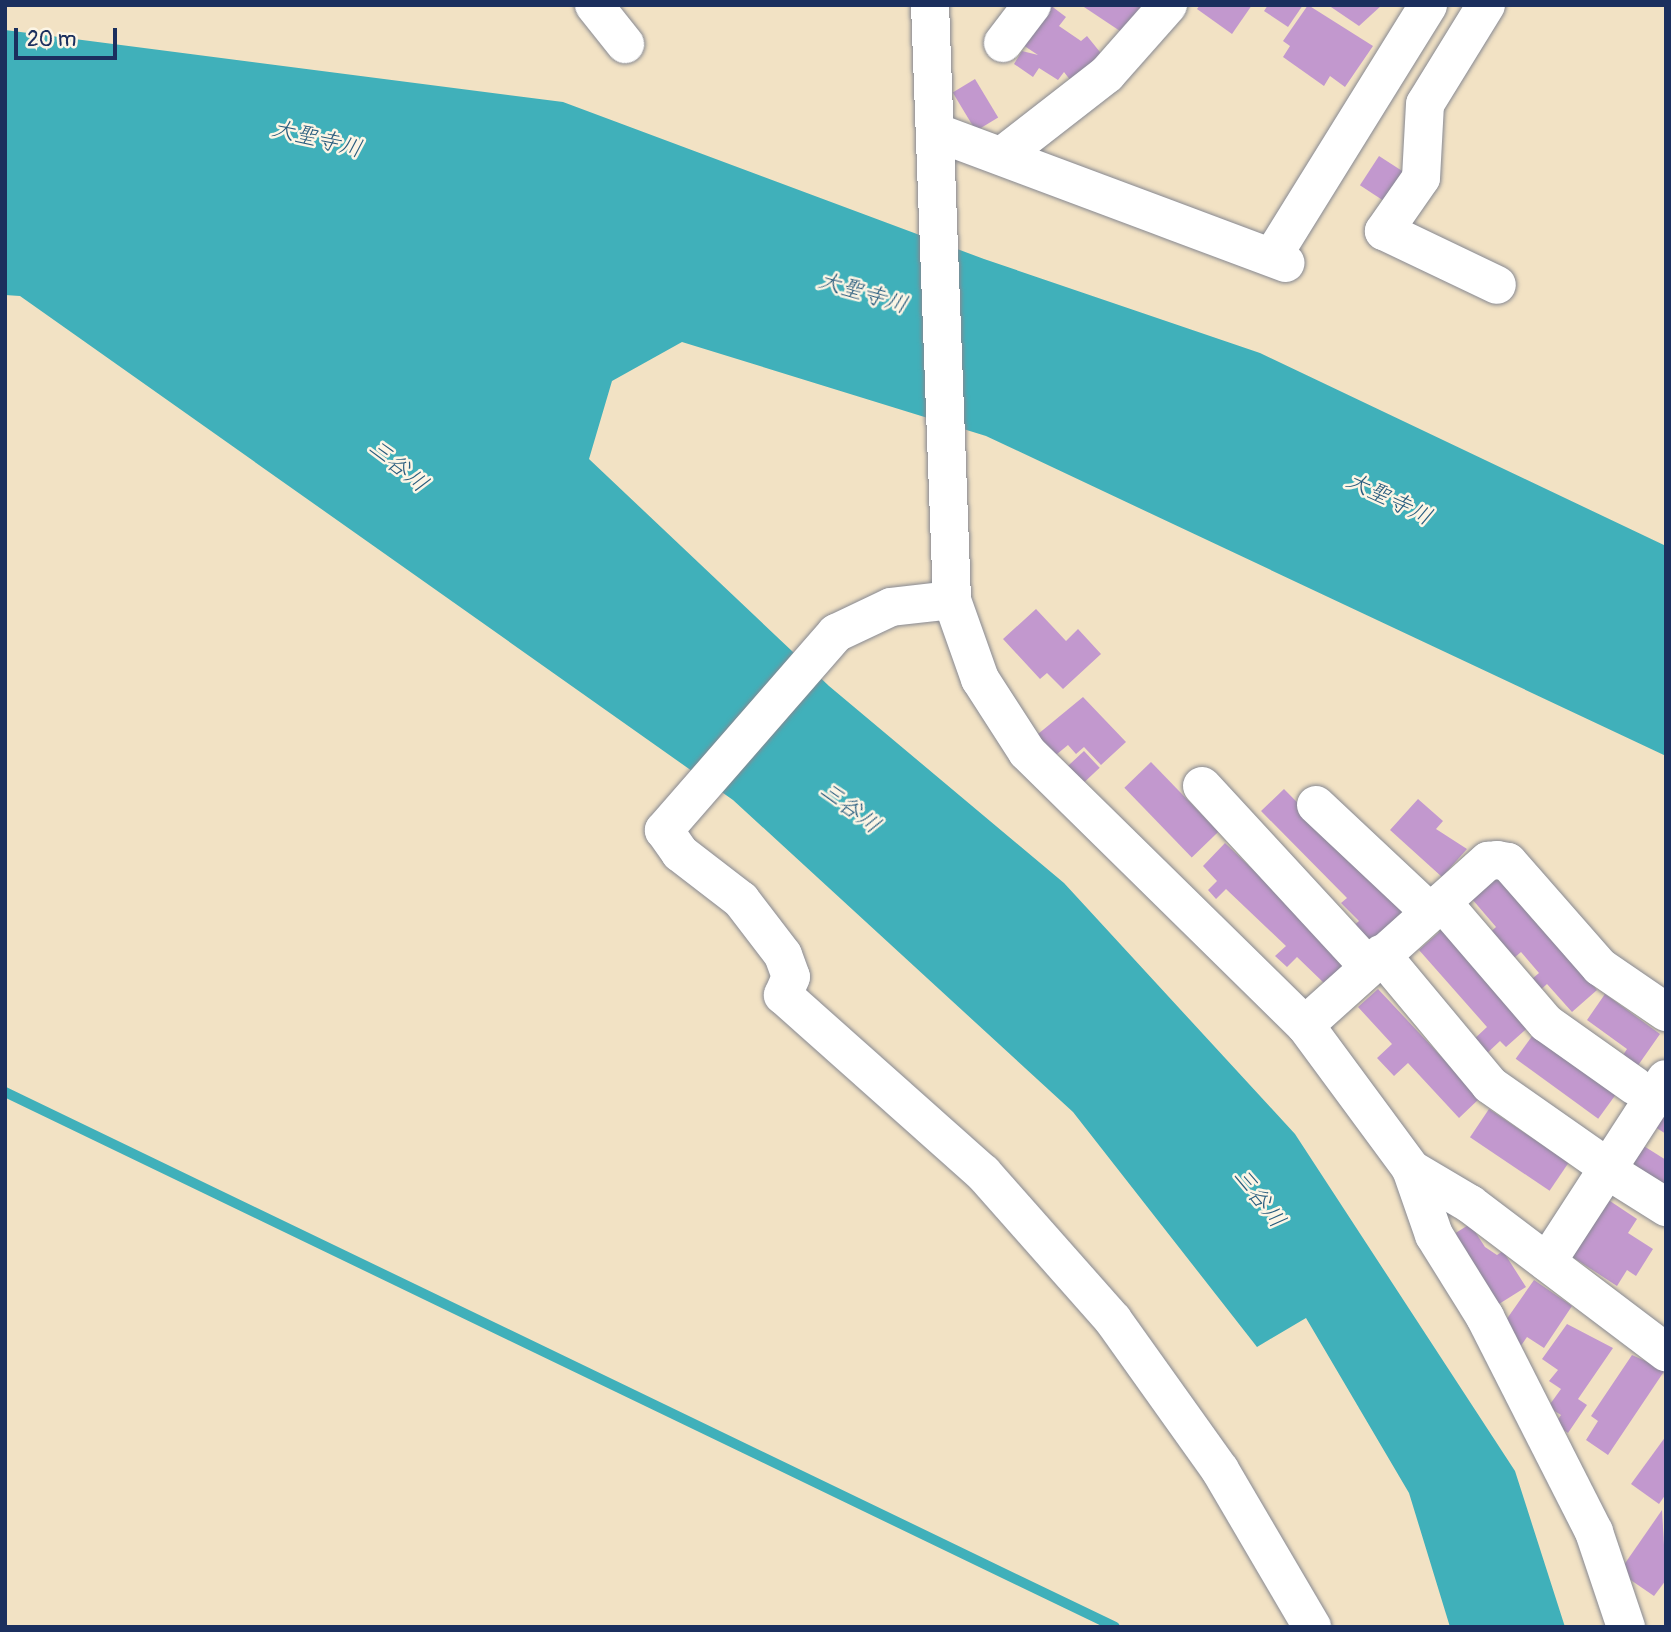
<!DOCTYPE html>
<html>
<head>
<meta charset="utf-8">
<style>
	body { margin:0 }
	#map { position:relative; width:1671px; height:1632px; overflow:hidden; background:#f2e2c4; font-family:Pangolin,"Klee One",sans-serif }
	div>[style] { position:absolute }
	[style*='--x'] { left:calc(var(--x)*1px); top:calc(var(--y)*1px); width:calc(var(--w)*1px); rotate:calc(var(--a)*1deg) }
	.water>* { inset:0; background:#40b0ba }
	.stream>* { height:10px; margin:-5px; padding:0 5px; transform-origin:5px; border-radius:5px; background:#40b0ba }
	.building>* { inset:0; background:#c298ce; transform-origin:0 0 }
	.roads { filter:drop-shadow(0 0 2px #868891) drop-shadow(0 0 2px #868891) }
	.minor>* { height:38px; margin:-19px; padding:0 19px; transform-origin:19px; border-radius:19px; background:#fff }
	span { translate:-50% -50%; white-space:nowrap; text-align:center; line-height:1.15; -webkit-text-stroke:5px #fcf5e5; paint-order:stroke }
	.water-label { font-size:23px; color:#285c7e; font-style:italic }
	.frame { position:absolute; inset:0; border:7px solid #1b2f5e; pointer-events:none }
	.scale { position:absolute; left:14px; top:28px; width:103px; height:32px; box-sizing:border-box; border:4px solid #1b2f5e; border-top:0; padding-left:9px; font-size:21px; line-height:24px; white-space:nowrap; color:#1b2f5e; -webkit-text-stroke:5px #fcf5e5; paint-order:stroke }
</style>
</head>
<body>
<div id="map">
	<div class="water">
		<div style="clip-path:polygon(5px 30px,563px 102px,984px 259px,1260px 353px,1666px 546px,1666px 756px,986px 436px,682px 342px,612px 381px,589px 459px,829px 686px,1064px 883px,1295px 1134px,1515px 1471px,1565px 1627px,1450px 1627px,1409px 1493px,1306px 1318px,1257px 1347px,1073px 1112px,733px 800px,20px 296px,5px 295px)"></div>
	</div>
	<div class="stream">
		<div style="--x:5;--y:1092;--w:1232;--a:25.73"></div>
	</div>
	<div class="building">
		<div style="clip-path:polygon(1050px 5px,1066px 17px,1059px 26px,1081px 41px,1087px 36px,1104px 57px,1074px 85px,1064px 72px,1058px 80px,1039px 68px,1033px 77px,1014px 64px,1022px 51px,1038px 55px,1020px 43px)"></div>
		<div style="clip-path:polygon(1081px 5px,1146px 5px,1126px 35px)"></div>
		<div style="clip-path:polygon(1200px 5px,1252px 5px,1232px 34px,1197px 9px)"></div>
		<div style="clip-path:polygon(1268px 5px,1303px 5px,1288px 27px,1264px 11px)"></div>
		<div style="clip-path:polygon(1308px 5px,1373px 46px,1345px 87px,1330px 76px,1324px 86px,1283px 57px,1290px 46px,1283px 41px)"></div>
		<div style="clip-path:polygon(1328px 5px,1382px 5px,1359px 26px)"></div>
		<div style="left:975px;top:79px;width:45px;height:26px;rotate:59deg"></div>
		<div style="left:1379px;top:156px;width:30px;height:35px;rotate:33deg"></div>
		<div style="clip-path:polygon(1036px 609px,1066px 641px,1078px 629px,1101px 654px,1063px 689px,1047px 673px,1040px 679px,1003px 639px)"></div>
		<div style="clip-path:polygon(1083px 697px,1126px 742px,1101px 765px,1084px 747px,1076px 754px,1068px 745px,1051px 759px,1032px 739px)"></div>
		<div style="left:1084px;top:751px;width:23px;height:27px;rotate:47deg"></div>
		<div style="left:1151px;top:762px;width:97px;height:37px;rotate:46deg"></div>
		<div style="clip-path:polygon(1284px 789px,1404px 911px,1368px 946px,1351px 928px,1359px 921px,1341px 903px,1347px 898px,1261px 811px)"></div>
		<div style="clip-path:polygon(1418px 799px,1443px 821px,1436px 829px,1467px 849px,1442px 877px,1390px 830px)"></div>
		<div style="clip-path:polygon(1225px 843px,1348px 960px,1325px 984px,1297px 957px,1287px 967px,1275px 956px,1286px 946px,1226px 889px,1216px 899px,1208px 890px,1217px 881px,1203px 866px)"></div>
		<div style="clip-path:polygon(1499px 876px,1597px 990px,1572px 1012px,1547px 984px,1536px 994px,1526px 984px,1539px 973px,1521px 952px,1507px 964px,1484px 938px,1496px 927px,1472px 899px)"></div>
		<div style="clip-path:polygon(1445px 927px,1532px 1024px,1506px 1047px,1500px 1041px,1484px 1056px,1471px 1042px,1487px 1027px,1419px 950px)"></div>
		<div style="clip-path:polygon(1378px 989px,1480px 1098px,1459px 1118px,1408px 1063px,1394px 1076px,1377px 1058px,1392px 1044px,1358px 1007px)"></div>
		<div style="clip-path:polygon(1605px 994px,1660px 1034px,1632px 1074px,1617px 1064px,1627px 1049px,1587px 1020px)"></div>
		<div style="left:1538px;top:1028px;width:102px;height:38px;rotate:36deg"></div>
		<div style="left:1489px;top:1109px;width:96px;height:34px;rotate:34deg"></div>
		<div style="clip-path:polygon(1666px 1111px,1666px 1134px,1655px 1127px)"></div>
		<div style="clip-path:polygon(1639px 1143px,1666px 1160px,1666px 1197px,1623px 1169px)"></div>
		<div style="clip-path:polygon(1607px 1199px,1637px 1219px,1628px 1233px,1653px 1249px,1636px 1276px,1627px 1270px,1617px 1286px,1571px 1256px)"></div>
		<div style="clip-path:polygon(1470px 1224px,1485px 1247px,1497px 1255px,1503px 1251px,1526px 1287px,1499px 1304px,1454px 1234px)"></div>
		<div style="clip-path:polygon(1534px 1280px,1572px 1306px,1544px 1348px,1527px 1337px,1520px 1347px,1504px 1323px)"></div>
		<div style="clip-path:polygon(1567px 1324px,1613px 1348px,1578px 1399px,1587px 1405px,1568px 1433px,1555px 1424px,1561px 1415px,1548px 1407px,1561px 1389px,1549px 1381px,1558px 1370px,1542px 1359px)"></div>
		<div style="clip-path:polygon(1632px 1355px,1665px 1370px,1608px 1455px,1586px 1440px,1598px 1421px,1591px 1416px)"></div>
		<div style="clip-path:polygon(1666px 1436px,1666px 1494px,1659px 1504px,1631px 1484px)"></div>
		<div style="clip-path:polygon(1662px 1510px,1666px 1580px,1654px 1596px,1619px 1572px)"></div>
	</div>
	<div class="roads">
		<div class="minor">
			<div style="--x:594;--y:5;--w:50;--a:51.5"></div>
			<div style="--x:930;--y:5;--w:595;--a:87.88"></div>
			<div style="--x:952;--y:600;--w:84;--a:70.5"></div>
			<div style="--x:980;--y:679;--w:87;--a:57.2"></div>
			<div style="--x:1027;--y:752;--w:390;--a:44.5"></div>
			<div style="--x:1305;--y:1025;--w:179;--a:53.6"></div>
			<div style="--x:1411;--y:1169;--w:70;--a:70.8"></div>
			<div style="--x:1434;--y:1235;--w:97;--a:58.1"></div>
			<div style="--x:1485;--y:1317;--w:241;--a:63.1"></div>
			<div style="--x:1594;--y:1532;--w:100;--a:71.4"></div>
			<div style="--x:1486;--y:5;--w:116;--a:121.6"></div>
			<div style="--x:1425;--y:104;--w:74;--a:93.1"></div>
			<div style="--x:1421;--y:178;--w:65;--a:124.9"></div>
			<div style="--x:1384;--y:231;--w:125;--a:25.5"></div>
			<div style="--x:1003;--y:43;--w:48;--a:-52.7"></div>
			<div style="--x:938;--y:133;--w:371;--a:20.5"></div>
			<div style="--x:1003;--y:155;--w:132;--a:-37.9"></div>
			<div style="--x:1107;--y:74;--w:92;--a:-48.5"></div>
			<div style="--x:1272;--y:257;--w:296;--a:-58.2"></div>
			<div style="--x:952;--y:600;--w:61;--a:173.5"></div>
			<div style="--x:891;--y:607;--w:61;--a:154.7"></div>
			<div style="--x:836;--y:633;--w:262;--a:131.1"></div>
			<div style="--x:664;--y:830;--w:28;--a:55"></div>
			<div style="--x:680;--y:853;--w:77;--a:37.6"></div>
			<div style="--x:741;--y:900;--w:69;--a:52.6"></div>
			<div style="--x:783;--y:955;--w:23;--a:70"></div>
			<div style="--x:791;--y:977;--w:20;--a:114"></div>
			<div style="--x:783;--y:995;--w:268;--a:41.7"></div>
			<div style="--x:983;--y:1173;--w:196;--a:48.5"></div>
			<div style="--x:1113;--y:1320;--w:184;--a:54.5"></div>
			<div style="--x:1220;--y:1470;--w:182;--a:59.6"></div>
			<div style="--x:1202;--y:786;--w:246;--a:47.3"></div>
			<div style="--x:1316;--y:805;--w:155;--a:43.2"></div>
			<div style="--x:1442;--y:902;--w:160;--a:49.3"></div>
			<div style="--x:1546;--y:1023;--w:109;--a:35.3"></div>
			<div style="--x:1381;--y:954;--w:170;--a:50.2"></div>
			<div style="--x:1490;--y:1085;--w:126;--a:35"></div>
			<div style="--x:1305;--y:1025;--w:246;--a:-41.9"></div>
			<div style="--x:1488;--y:861;--w:9;--a:-6"></div>
			<div style="--x:1497;--y:860;--w:11;--a:10"></div>
			<div style="--x:1508;--y:862;--w:140;--a:48.8"></div>
			<div style="--x:1600;--y:967;--w:80;--a:34.3"></div>
			<div style="--x:1411;--y:1169;--w:69;--a:30.7"></div>
			<div style="--x:1470;--y:1204;--w:246;--a:37.1"></div>
			<div style="--x:1607;--y:1170;--w:70;--a:32.1"></div>
			<div style="--x:1547;--y:1262;--w:218;--a:-57"></div>
		</div>
	</div>
	<div class="water-label">
		<span style="left:317px;top:139px;rotate:14deg">大聖寺川</span>
		<span style="left:863px;top:293px;rotate:17deg">大聖寺川</span>
		<span style="left:398px;top:466px;rotate:39deg">三谷川</span>
		<span style="left:1389px;top:499px;rotate:26deg">大聖寺川</span>
		<span style="left:850px;top:808px;rotate:37deg">三谷川</span>
		<span style="left:1259px;top:1198px;rotate:52deg">三谷川</span>
	</div>
	<div class="frame"></div>
	<div class="scale">20 m</div>
</div>
</body>
</html>
